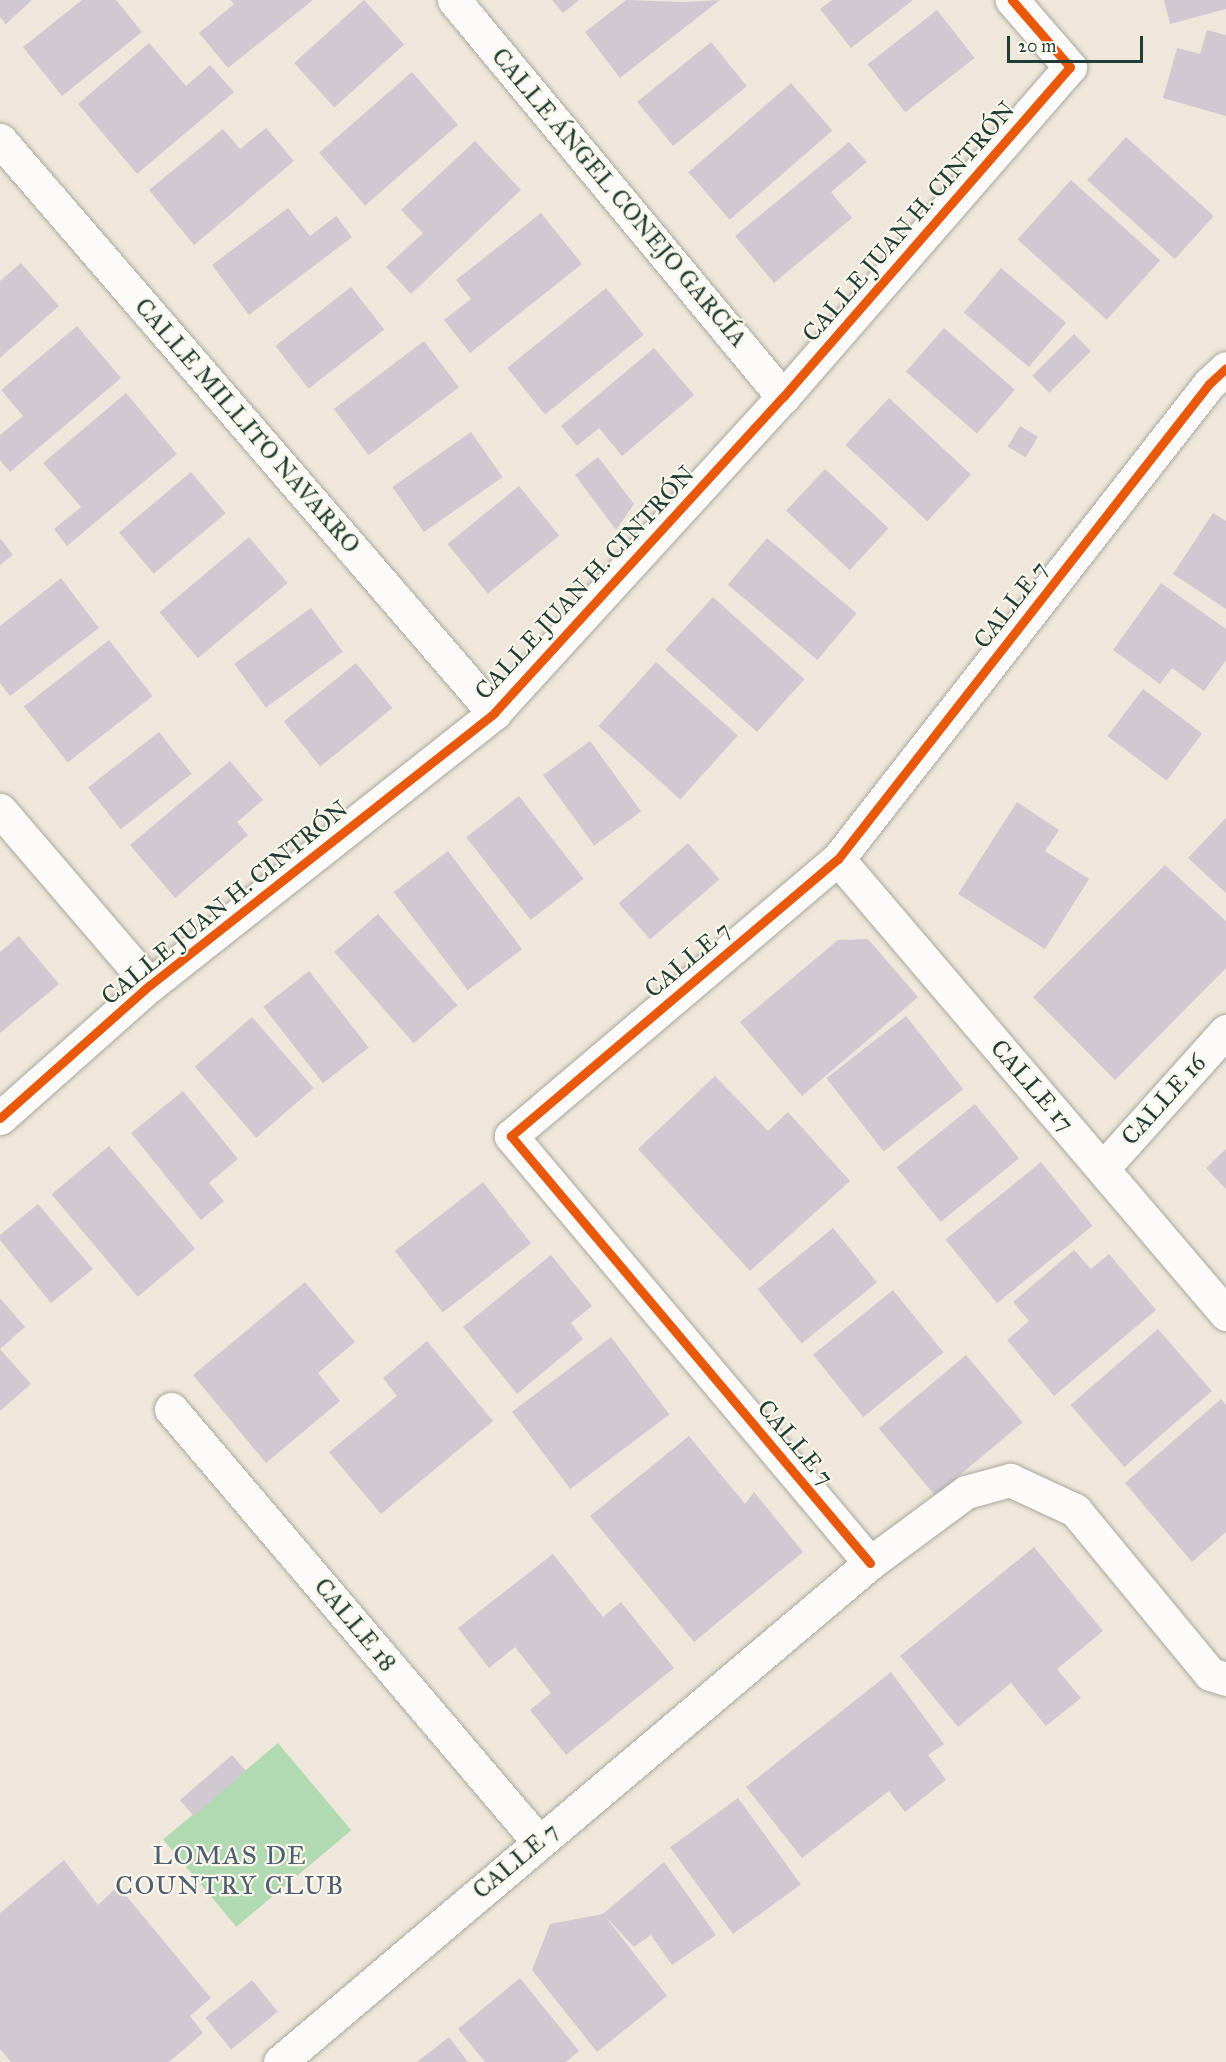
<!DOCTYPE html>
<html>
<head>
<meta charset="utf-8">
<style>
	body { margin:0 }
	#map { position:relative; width:1226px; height:2062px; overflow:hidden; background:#efe7db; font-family:"IM FELL Great Primer",serif }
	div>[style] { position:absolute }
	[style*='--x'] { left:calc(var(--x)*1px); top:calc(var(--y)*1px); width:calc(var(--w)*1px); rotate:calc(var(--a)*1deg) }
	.green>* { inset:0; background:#b1dab2; transform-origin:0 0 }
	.building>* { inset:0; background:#d0c9d1; transform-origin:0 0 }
	.roads { filter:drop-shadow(0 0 2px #a9a8a0) drop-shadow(0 0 2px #a9a8a0) }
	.minor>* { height:33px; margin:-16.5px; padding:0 16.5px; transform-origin:16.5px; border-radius:16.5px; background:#fdfbfa }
	.cycleway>* { height:9px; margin:-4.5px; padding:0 4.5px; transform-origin:4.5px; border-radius:4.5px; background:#e8590c }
	span { translate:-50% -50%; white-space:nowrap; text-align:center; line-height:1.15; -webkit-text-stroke:4.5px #fbf7ec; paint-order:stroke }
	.street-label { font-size:24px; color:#1f3d34 }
	.neighbourhood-label { font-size:26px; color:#4f5e70; letter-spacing:1.5px }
	.scale { position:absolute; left:1007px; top:36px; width:136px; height:27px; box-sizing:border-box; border:3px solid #1f3d34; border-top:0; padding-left:8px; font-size:18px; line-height:21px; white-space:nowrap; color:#1f3d34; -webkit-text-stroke:4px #fbf7ec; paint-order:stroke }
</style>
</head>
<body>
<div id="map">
	<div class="green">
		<div style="left:278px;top:1743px;width:114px;height:150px;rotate:50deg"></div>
	</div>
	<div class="building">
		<div style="clip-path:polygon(0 0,32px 0,6px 24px,0 17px)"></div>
		<div style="clip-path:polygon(82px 0,116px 0,142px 32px,62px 96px,23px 47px)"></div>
		<div style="clip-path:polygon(230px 0,313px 0,228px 68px,199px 33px,234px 4px)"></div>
		<div style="left:364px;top:0;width:60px;height:94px;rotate:48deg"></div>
		<div style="clip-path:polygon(552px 0,579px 0,563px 13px)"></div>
		<div style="clip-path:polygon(626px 0,683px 2px,720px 0,620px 78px,585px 32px)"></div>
		<div style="clip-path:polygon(832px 0,913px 0,851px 48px,820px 9px)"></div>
		<div style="clip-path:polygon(1164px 0,1226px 0,1226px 9px,1170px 24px)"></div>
		<div style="left:937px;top:10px;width:61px;height:88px;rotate:52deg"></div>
		<div style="clip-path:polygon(1207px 30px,1226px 35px,1226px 116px,1163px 98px,1177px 48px,1200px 54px)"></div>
		<div style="left:711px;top:42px;width:57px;height:95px;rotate:51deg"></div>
		<div style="clip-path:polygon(149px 43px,186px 86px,210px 65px,234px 92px,137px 174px,78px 104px)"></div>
		<div style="left:412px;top:72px;width:70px;height:123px;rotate:49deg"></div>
		<div style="left:791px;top:83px;width:63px;height:136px;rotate:49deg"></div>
		<div style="clip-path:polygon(266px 128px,294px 161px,194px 245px,149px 190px,223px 129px,240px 149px)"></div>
		<div style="left:1126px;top:137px;width:118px;height:58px;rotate:42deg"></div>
		<div style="clip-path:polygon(475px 141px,521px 190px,411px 294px,386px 267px,423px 233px,401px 210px)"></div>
		<div style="clip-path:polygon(849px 142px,867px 162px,831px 192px,852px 218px,774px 283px,735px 236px)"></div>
		<div style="left:1071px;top:180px;width:120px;height:80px;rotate:42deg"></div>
		<div style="clip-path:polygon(288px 208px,310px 236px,336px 216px,352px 237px,249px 315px,212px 265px)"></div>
		<div style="clip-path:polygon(541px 213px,582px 264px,470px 353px,444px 320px,471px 299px,456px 280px)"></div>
		<div style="clip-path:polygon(21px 263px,59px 306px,0 358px,0 281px)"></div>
		<div style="left:1001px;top:268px;width:85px;height:58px;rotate:40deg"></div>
		<div style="left:351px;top:287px;width:54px;height:96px;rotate:52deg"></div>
		<div style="left:606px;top:288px;width:60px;height:127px;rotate:51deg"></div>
		<div style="clip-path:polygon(77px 326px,121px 378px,10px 472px,0 460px,0 435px,23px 416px,1px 390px)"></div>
		<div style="left:944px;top:328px;width:94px;height:58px;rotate:41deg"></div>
		<div style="left:1074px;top:334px;width:24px;height:59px;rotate:45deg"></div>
		<div style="left:424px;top:341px;width:58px;height:113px;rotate:53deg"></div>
		<div style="clip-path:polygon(654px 348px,694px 395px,622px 456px,599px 428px,577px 446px,561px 426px)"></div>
		<div style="clip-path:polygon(126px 393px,177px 454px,67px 546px,54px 529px,81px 507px,43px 463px)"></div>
		<div style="left:889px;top:398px;width:112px;height:64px;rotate:43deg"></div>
		<div style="left:1020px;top:426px;width:21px;height:24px;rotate:31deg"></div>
		<div style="left:471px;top:432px;width:55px;height:96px;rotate:55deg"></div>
		<div style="clip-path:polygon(598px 457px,634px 504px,616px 530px,575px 475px)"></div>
		<div style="left:825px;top:469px;width:87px;height:57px;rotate:43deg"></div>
		<div style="left:191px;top:472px;width:54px;height:94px;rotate:50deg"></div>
		<div style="left:519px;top:486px;width:64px;height:92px;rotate:51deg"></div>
		<div style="clip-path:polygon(1213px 513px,1226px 521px,1226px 609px,1173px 574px)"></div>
		<div style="left:249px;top:537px;width:60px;height:117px;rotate:50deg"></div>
		<div style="clip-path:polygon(0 538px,13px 555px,0 565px)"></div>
		<div style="left:767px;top:538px;width:117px;height:61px;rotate:40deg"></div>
		<div style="clip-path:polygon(61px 578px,99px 628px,10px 696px,0 683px,0 626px)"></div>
		<div style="clip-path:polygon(1161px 583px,1226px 629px,1226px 660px,1204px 691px,1172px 668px,1160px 684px,1113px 650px)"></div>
		<div style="left:713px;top:597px;width:123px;height:71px;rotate:42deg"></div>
		<div style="left:311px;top:608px;width:54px;height:95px;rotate:54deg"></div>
		<div style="left:109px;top:640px;width:71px;height:108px;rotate:52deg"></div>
		<div style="left:656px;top:662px;width:110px;height:86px;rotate:42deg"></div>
		<div style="left:356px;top:663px;width:58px;height:93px;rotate:51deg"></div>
		<div style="left:1143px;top:689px;width:74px;height:59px;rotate:37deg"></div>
		<div style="left:159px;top:732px;width:53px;height:90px;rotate:52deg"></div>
		<div style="left:590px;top:741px;width:87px;height:58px;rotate:54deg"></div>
		<div style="clip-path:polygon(230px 761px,263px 800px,237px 822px,248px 835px,175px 898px,130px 845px)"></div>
		<div style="left:519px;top:796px;width:105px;height:67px;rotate:52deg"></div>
		<div style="clip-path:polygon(1017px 802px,1059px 830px,1045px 851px,1089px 879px,1045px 949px,958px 894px)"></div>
		<div style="clip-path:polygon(1226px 818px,1226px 893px,1188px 858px)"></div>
		<div style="left:688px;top:843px;width:48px;height:92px;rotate:49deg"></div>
		<div style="left:448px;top:851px;width:123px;height:68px;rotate:53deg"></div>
		<div style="clip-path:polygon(1165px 865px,1226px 921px,1226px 968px,1115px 1080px,1033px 997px)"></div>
		<div style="left:378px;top:914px;width:121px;height:58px;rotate:49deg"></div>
		<div style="clip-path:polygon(19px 936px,59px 984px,0 1033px,0 952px)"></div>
		<div style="clip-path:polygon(868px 939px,918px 997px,802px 1096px,740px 1022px,838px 940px)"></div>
		<div style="left:309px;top:971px;width:97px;height:58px;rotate:52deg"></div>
		<div style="left:906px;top:1016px;width:93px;height:101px;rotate:52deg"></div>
		<div style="left:252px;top:1017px;width:94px;height:76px;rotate:49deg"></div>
		<div style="clip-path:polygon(715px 1076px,768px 1131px,788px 1112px,850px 1181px,750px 1271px,638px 1149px)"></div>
		<div style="clip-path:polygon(183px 1091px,238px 1159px,209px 1183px,224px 1201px,201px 1220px,131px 1133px)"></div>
		<div style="left:975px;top:1104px;width:70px;height:101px;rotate:51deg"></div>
		<div style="left:109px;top:1146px;width:134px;height:75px;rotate:50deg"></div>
		<div style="clip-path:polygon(1226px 1149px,1226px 1189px,1206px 1168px)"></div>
		<div style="left:1041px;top:1162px;width:82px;height:123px;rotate:51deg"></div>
		<div style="left:483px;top:1182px;width:78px;height:112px;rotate:52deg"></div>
		<div style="clip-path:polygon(38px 1204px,93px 1269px,51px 1303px,0 1240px,0 1235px)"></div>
		<div style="left:833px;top:1228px;width:70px;height:97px;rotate:51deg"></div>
		<div style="clip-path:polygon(1074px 1250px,1091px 1269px,1109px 1254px,1156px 1310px,1054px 1396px,1007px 1340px,1029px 1321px,1013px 1302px)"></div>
		<div style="clip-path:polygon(551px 1255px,592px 1306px,571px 1323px,583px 1339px,517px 1394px,463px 1327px)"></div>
		<div style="clip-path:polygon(305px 1282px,355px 1342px,318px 1373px,340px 1401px,266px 1463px,193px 1375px)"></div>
		<div style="left:893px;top:1290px;width:80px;height:103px;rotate:51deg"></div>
		<div style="clip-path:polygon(0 1298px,25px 1327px,0 1349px,31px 1384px,0 1411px)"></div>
		<div style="left:1158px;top:1329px;width:82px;height:116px;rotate:49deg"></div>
		<div style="left:611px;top:1337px;width:97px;height:124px;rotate:53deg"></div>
		<div style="clip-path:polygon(427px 1341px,493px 1421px,381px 1514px,329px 1452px,397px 1396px,383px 1378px)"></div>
		<div style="left:966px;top:1355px;width:88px;height:114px;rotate:50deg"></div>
		<div style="clip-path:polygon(1221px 1399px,1226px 1405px,1226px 1532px,1192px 1562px,1125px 1483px)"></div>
		<div style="clip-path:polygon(689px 1436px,745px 1504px,754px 1492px,803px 1552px,694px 1642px,590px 1516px)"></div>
		<div style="clip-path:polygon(1034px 1547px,1103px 1631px,1057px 1669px,1081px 1698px,1046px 1726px,1011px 1683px,958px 1727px,900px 1656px)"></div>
		<div style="clip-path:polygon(553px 1554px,603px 1617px,621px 1602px,674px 1668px,566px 1755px,530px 1710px,551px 1693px,515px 1647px,489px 1668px,458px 1628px)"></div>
		<div style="clip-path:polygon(891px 1672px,944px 1744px,928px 1755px,946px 1780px,905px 1812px,889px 1791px,802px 1858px,746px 1787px)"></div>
		<div style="left:232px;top:1755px;width:21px;height:69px;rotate:49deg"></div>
		<div style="left:738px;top:1798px;width:107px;height:84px;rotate:54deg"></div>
		<div style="clip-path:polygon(64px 1860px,98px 1905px,118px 1886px,211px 1998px,190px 2016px,203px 2033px,169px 2062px,11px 2062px,0 2049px,0 1913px)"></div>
		<div style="clip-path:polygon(664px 1862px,716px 1935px,672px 1965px,651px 1935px,634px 1947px,605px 1916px,667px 1996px,597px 2052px,532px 1970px,550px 1924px,603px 1914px)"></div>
		<div style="clip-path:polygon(520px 1978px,579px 2051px,566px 2062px,485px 2062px,458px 2029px)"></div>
		<div style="left:252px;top:1980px;width:41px;height:60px;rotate:51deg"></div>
		<div style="clip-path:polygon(449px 2037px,468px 2062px,417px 2062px)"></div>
	</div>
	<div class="roads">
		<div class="minor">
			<div style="--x:454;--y:0;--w:516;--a:50.35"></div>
			<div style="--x:0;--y:140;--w:757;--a:49.23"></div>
			<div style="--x:0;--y:810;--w:230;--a:49.4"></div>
			<div style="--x:838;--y:859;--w:598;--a:49.54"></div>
			<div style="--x:0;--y:1118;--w:200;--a:-41.6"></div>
			<div style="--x:150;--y:985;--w:439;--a:-38.3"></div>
			<div style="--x:494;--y:713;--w:428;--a:-47.6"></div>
			<div style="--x:783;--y:397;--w:437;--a:-49"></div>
			<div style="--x:1070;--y:67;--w:89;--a:-130.9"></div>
			<div style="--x:1103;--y:1168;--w:184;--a:-48.1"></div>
			<div style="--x:171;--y:1409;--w:567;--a:49.65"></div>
			<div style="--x:870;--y:1563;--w:558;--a:-130.06"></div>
			<div style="--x:511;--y:1136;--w:429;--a:-40.3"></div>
			<div style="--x:838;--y:859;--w:603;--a:-52.01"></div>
			<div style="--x:1209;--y:384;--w:23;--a:-43"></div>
			<div style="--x:280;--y:2062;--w:773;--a:-40.22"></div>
			<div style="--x:870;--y:1563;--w:119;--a:-36.5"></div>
			<div style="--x:966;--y:1492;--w:46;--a:-15.3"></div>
			<div style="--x:1010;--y:1480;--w:72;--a:24.8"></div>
			<div style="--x:1075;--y:1510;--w:212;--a:50.5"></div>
			<div style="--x:1210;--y:1674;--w:17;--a:17"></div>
		</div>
	</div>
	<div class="cycleway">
		<div style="--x:0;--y:1118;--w:200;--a:-41.6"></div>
		<div style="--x:150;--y:985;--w:439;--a:-38.3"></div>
		<div style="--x:494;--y:713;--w:428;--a:-47.6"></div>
		<div style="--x:783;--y:397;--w:437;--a:-49"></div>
		<div style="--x:1070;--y:67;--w:89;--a:-130.9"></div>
		<div style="--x:870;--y:1563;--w:558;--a:-130.06"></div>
		<div style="--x:511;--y:1136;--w:429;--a:-40.3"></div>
		<div style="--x:838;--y:859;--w:603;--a:-52.01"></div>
		<div style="--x:1209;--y:384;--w:23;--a:-43"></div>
	</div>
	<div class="street-label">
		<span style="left:619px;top:198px;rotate:50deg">CALLE ÁNGEL CONEJO GARCÍA</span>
		<span style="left:909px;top:222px;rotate:-49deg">CALLE JUAN H. CINTRÓN</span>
		<span style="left:247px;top:426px;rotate:49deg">CALLE MILLITO NAVARRO</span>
		<span style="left:585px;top:583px;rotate:-47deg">CALLE JUAN H. CINTRÓN</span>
		<span style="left:1011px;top:605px;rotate:-52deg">CALLE 7</span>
		<span style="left:225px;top:903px;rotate:-39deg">CALLE JUAN H. CINTRÓN</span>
		<span style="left:688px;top:960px;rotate:-40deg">CALLE 7</span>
		<span style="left:1032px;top:1086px;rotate:49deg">CALLE 17</span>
		<span style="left:1164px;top:1100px;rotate:-48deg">CALLE 16</span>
		<span style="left:795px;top:1443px;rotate:50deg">CALLE 7</span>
		<span style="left:355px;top:1625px;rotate:50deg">CALLE 18</span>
		<span style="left:516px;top:1861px;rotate:-40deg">CALLE 7</span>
	</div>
	<div class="neighbourhood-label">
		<span style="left:230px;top:1871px">LOMAS DE<br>COUNTRY CLUB</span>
	</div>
	<div class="scale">20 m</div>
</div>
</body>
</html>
